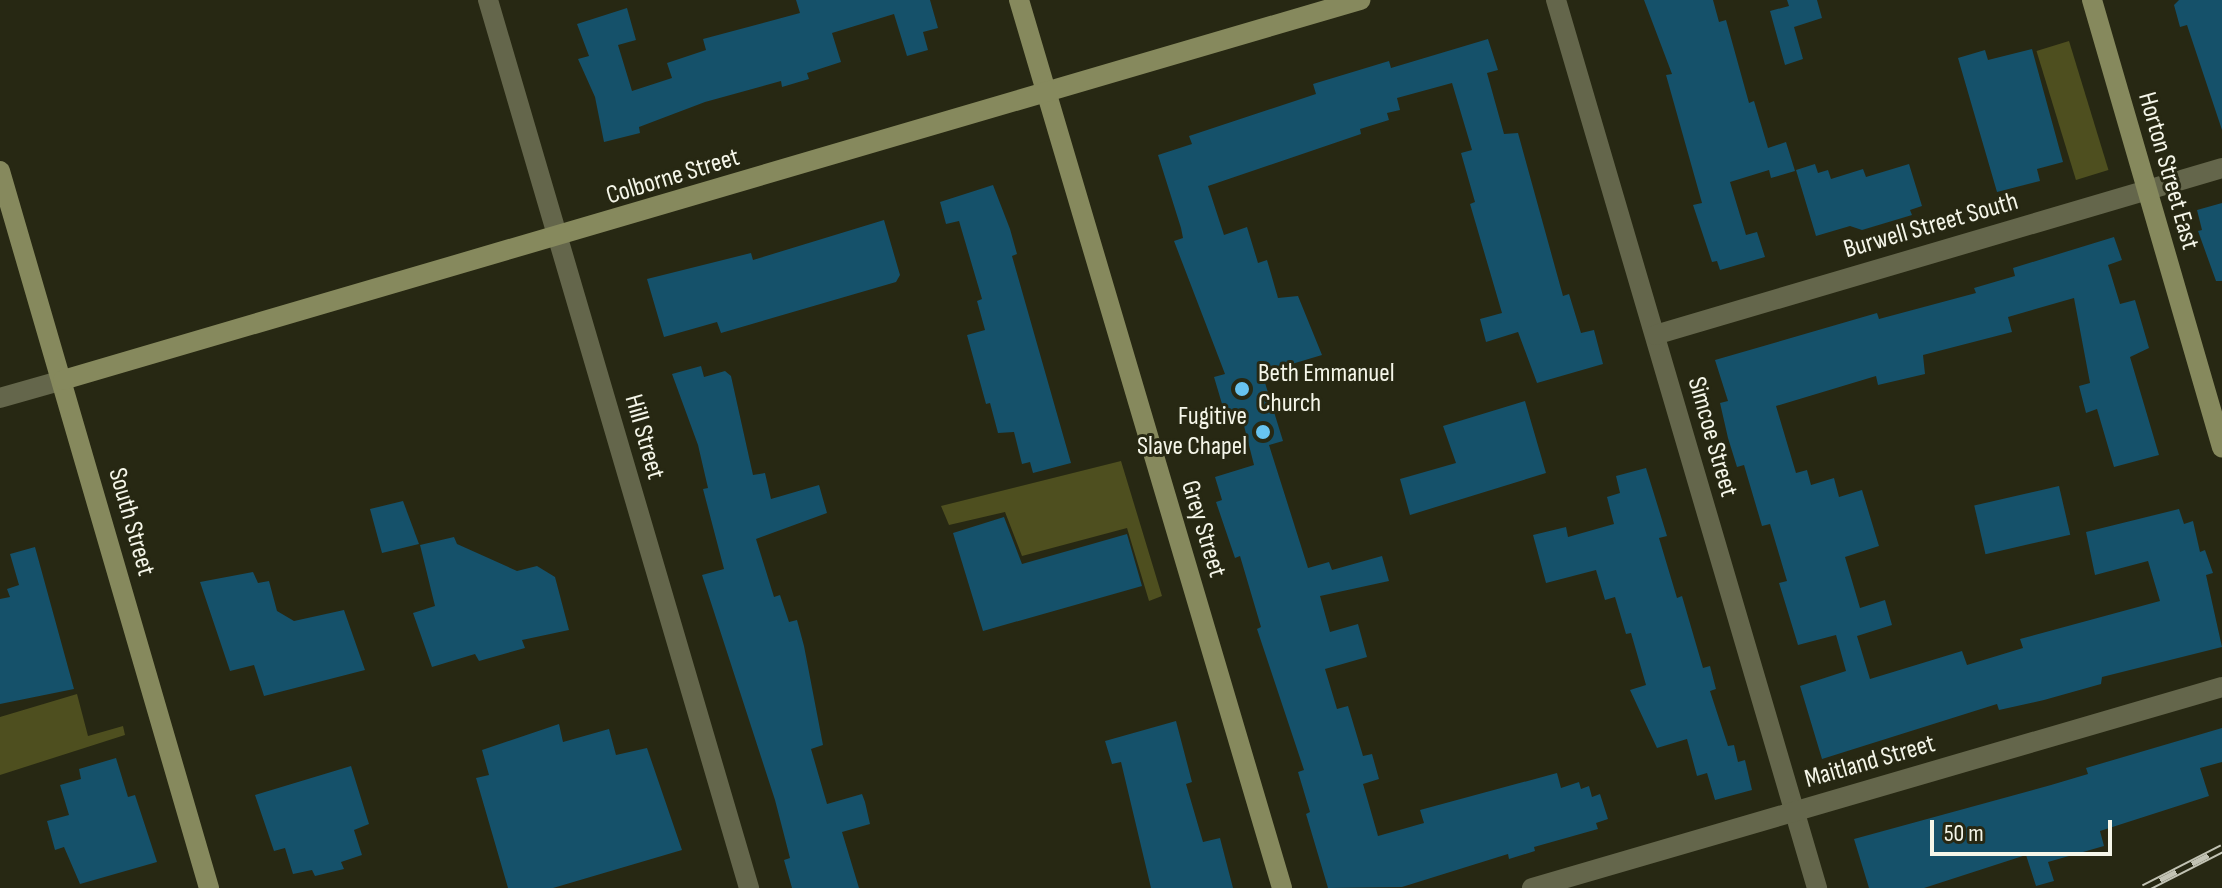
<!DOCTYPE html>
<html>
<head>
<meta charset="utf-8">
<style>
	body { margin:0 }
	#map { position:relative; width:2222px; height:888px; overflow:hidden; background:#272813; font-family:"Sofia Sans Condensed",sans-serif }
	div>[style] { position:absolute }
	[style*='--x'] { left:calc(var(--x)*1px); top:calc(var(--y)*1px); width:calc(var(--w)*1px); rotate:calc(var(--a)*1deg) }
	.green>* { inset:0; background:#4e4f1f; transform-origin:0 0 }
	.building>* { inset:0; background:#15516a; transform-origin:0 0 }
	.street>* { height:20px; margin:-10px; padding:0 10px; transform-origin:10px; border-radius:10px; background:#64664b }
	.secondary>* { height:20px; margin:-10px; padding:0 10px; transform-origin:10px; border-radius:10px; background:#86895d }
	.rail>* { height:9px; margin-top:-4.5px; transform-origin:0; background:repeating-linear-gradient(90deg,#272813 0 18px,#c2c3b4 0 36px); box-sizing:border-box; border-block:2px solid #c2c3b4 }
	.dots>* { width:22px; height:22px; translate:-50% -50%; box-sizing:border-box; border:4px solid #272813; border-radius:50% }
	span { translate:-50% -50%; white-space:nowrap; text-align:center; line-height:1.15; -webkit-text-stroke:6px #272813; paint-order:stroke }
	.street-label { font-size:26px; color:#f5f6e9 }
	.poi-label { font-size:26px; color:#f5f6e9 }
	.left { translate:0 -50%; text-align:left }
	.right { translate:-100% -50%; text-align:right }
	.scale { position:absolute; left:1930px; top:820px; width:182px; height:36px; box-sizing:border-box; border:4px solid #f5f6e9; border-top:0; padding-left:10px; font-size:24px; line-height:28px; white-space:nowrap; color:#f5f6e9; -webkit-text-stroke:6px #272813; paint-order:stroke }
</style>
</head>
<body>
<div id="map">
	<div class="green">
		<div style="left:2069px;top:41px;width:135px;height:34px;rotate:73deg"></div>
		<div style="clip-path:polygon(1121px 461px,1162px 596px,1149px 601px,1127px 528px,1022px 556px,1005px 512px,949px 525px,941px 506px)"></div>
		<div style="clip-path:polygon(77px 694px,88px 736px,123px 726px,125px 735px,0 775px,0 717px)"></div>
	</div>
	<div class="building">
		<div style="clip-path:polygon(796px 0,930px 0,938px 28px,923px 32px,928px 50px,907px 56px,894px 14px,832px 33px,841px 62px,807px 73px,809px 79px,782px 87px,781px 81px,705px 102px,639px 127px,640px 133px,604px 142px,595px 97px,578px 59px,589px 56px,577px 24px,627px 8px,636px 40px,618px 45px,632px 91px,672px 78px,667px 63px,706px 50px,703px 39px,800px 13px)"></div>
		<div style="clip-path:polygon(1644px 0,1713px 0,1719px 22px,1726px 20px,1749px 103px,1754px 101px,1768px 148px,1786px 142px,1795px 171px,1771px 178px,1769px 170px,1730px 182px,1746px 235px,1757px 232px,1765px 257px,1720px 270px,1717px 261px,1712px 262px,1693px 205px,1702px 203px,1666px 75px,1672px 74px)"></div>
		<div style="clip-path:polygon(1787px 0,1817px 0,1822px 18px,1794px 27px,1803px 59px,1785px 65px,1770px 11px,1789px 6px)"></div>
		<div style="clip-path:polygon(2179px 0,2222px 0,2222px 130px,2187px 25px,2180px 27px,2174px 5px)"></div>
		<div style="clip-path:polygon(1488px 39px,1498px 70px,1487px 73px,1504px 134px,1518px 133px,1563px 296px,1569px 294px,1581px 333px,1594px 330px,1603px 364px,1537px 383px,1518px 332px,1486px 342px,1480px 319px,1502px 313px,1470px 204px,1475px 202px,1461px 153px,1472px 150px,1452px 83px,1397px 98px,1400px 110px,1387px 113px,1389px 120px,1360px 129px,1361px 134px,1208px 186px,1224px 235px,1247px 227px,1258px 263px,1267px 260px,1278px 298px,1298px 296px,1322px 355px,1262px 373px,1283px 441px,1269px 445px,1308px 568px,1329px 562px,1332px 570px,1382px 556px,1389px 581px,1320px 596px,1330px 632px,1358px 624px,1367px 657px,1325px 669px,1337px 709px,1348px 706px,1363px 756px,1372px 754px,1379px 779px,1363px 784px,1378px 836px,1424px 823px,1420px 810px,1557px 773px,1561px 788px,1579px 782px,1581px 789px,1589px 786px,1592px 797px,1600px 794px,1608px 819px,1596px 823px,1598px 829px,1534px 847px,1535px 851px,1509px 859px,1508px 854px,1402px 887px,1328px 888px,1306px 814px,1310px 812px,1298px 772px,1304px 770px,1257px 629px,1261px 627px,1240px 556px,1235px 558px,1216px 502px,1222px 500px,1215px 477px,1254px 465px,1240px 410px,1225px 414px,1214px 377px,1225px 374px,1174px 241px,1183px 238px,1181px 228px,1158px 155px,1192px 144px,1189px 136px,1316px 94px,1313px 84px,1389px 61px,1391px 68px)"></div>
		<div style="clip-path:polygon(2032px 49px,2063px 162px,2037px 169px,2040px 181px,1997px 192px,1958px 58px,1985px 50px,1988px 60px)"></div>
		<div style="clip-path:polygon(1815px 164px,1818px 173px,1828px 170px,1831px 179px,1863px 169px,1866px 177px,1909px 164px,1922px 206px,1910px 210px,1912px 215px,1862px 230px,1850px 226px,1816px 236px,1796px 170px)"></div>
		<div style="clip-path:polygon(993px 185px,1010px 229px,1017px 254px,1012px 256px,1071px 463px,1033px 473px,1030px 462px,1022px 464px,1014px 432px,998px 433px,990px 403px,986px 404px,967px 335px,985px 330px,977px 301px,982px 299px,959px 221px,946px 224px,940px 202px)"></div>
		<div style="clip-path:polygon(2222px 203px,2222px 281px,2216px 281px,2198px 231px,2202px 230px,2197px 210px)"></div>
		<div style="clip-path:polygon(884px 220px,900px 275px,896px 282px,721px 333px,717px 322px,664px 337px,647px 279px,751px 253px,753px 260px)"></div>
		<div style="clip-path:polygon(2114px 237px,2122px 260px,2108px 265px,2120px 304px,2135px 300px,2149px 348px,2130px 357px,2159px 455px,2114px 467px,2097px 409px,2086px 413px,2079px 386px,2090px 383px,2074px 298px,2008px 317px,2012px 332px,1923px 355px,1925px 374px,1878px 385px,1876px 376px,1776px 406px,1796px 473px,1807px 470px,1811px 485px,1834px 478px,1839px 497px,1862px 490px,1879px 546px,1845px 557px,1860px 608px,1885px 600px,1892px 625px,1857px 636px,1870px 679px,1962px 651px,1967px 665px,2023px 648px,2020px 639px,2160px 601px,2148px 561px,2095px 575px,2086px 532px,2179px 509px,2184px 524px,2193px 521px,2200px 552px,2205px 550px,2213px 573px,2206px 575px,2222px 647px,2102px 677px,2101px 684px,2044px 700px,1999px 710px,1997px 704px,1822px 759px,1800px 686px,1846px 671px,1836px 635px,1798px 645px,1779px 583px,1787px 581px,1770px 524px,1762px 526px,1744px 465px,1737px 467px,1728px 438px,1720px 403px,1728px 401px,1715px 360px,1877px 313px,1879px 319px,1976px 293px,1974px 288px,2015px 276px,2013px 268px)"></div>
		<div style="clip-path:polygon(701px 366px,704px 377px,725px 371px,731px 376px,753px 475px,765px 473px,771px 499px,819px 485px,827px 513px,756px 539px,774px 597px,780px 595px,789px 622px,797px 620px,804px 646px,823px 745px,811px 749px,827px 804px,862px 794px,865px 802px,870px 824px,842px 832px,859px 888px,792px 888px,784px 860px,790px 858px,775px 800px,702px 575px,724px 569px,703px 489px,708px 488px,698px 445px,672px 374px)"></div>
		<div style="clip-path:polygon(1525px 401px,1546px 473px,1410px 515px,1400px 479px,1456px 463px,1443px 426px)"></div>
		<div style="clip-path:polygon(1646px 468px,1667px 536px,1659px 538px,1677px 598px,1682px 596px,1703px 668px,1710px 666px,1716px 689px,1710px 691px,1728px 746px,1734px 745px,1738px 762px,1745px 760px,1752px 790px,1715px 800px,1707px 773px,1697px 776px,1687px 739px,1657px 748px,1630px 690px,1646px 685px,1631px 633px,1626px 634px,1615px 597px,1605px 600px,1596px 570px,1546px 583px,1533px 535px,1566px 527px,1568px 537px,1614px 524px,1607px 497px,1620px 493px,1616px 476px)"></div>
		<div style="left:2059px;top:486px;width:50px;height:87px;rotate:77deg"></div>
		<div style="clip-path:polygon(403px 501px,419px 544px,382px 553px,370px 509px)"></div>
		<div style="clip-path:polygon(1004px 517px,1022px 564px,1127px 534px,1142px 586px,983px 631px,953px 533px)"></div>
		<div style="clip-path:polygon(454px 537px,457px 544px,517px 571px,537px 566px,555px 577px,569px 630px,522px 640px,525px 648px,479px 661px,475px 654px,432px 667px,413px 613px,435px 606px,420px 545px)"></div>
		<div style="clip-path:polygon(35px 547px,74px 689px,0 704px,0 599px,10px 597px,7px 589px,19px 585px,10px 554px)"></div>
		<div style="clip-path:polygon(253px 572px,258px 583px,269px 581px,277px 611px,294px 621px,344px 610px,365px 670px,264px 696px,254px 665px,230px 671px,200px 582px)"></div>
		<div style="clip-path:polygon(1176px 721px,1192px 782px,1186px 784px,1203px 842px,1220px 838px,1233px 888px,1151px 888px,1121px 762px,1112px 764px,1105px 741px)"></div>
		<div style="clip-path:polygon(559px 724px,563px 742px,609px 729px,616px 755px,647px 748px,682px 850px,553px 888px,508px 888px,476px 778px,489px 775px,482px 750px)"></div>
		<div style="clip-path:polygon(2222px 728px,2222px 762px,2200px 768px,2209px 796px,2100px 831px,2104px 846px,2048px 862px,2054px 881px,2036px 886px,2026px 855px,1924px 888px,1869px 888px,1854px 839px,2051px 785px,2088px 774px,2086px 768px)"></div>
		<div style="clip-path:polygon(116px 758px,128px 797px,135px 795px,157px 862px,80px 884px,64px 847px,55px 850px,47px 821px,69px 815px,60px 785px,81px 779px,79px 769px)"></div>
		<div style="clip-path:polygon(351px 766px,369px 824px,354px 830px,362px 855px,341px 862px,344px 869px,315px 876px,312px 870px,293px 874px,285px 848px,274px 851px,255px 795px)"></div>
	</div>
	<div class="street">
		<div style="--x:488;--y:0;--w:926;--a:73.62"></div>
		<div style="--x:1556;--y:0;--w:926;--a:73.62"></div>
		<div style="--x:1655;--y:335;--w:591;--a:-16.41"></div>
		<div style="--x:0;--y:398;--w:66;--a:-15.9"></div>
		<div style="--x:1532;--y:888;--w:719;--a:-16.24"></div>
	</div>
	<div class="secondary">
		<div style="--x:1019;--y:0;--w:926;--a:73.5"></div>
		<div style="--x:2092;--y:0;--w:466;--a:73.8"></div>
		<div style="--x:0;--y:171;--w:747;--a:73.75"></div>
		<div style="--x:63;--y:380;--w:1352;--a:-16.33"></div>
	</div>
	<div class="rail">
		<div style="--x:2144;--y:888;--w:88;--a:-27.1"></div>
	</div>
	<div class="dots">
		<div style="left:1242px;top:389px;background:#68c4f0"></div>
		<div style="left:1263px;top:432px;background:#68c4f0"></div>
	</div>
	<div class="street-label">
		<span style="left:2168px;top:171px;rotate:74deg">Horton Street East</span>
		<span style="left:673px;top:177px;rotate:-17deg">Colborne Street</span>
		<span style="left:1931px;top:226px;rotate:-16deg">Burwell Street South</span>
		<span style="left:644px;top:437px;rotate:74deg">Hill Street</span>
		<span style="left:1712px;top:437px;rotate:74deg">Simcoe Street</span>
		<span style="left:131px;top:522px;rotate:74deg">South Street</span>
		<span style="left:1203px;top:529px;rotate:73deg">Grey Street</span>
		<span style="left:1870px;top:762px;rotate:-16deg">Maitland Street</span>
	</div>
	<div class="poi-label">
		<span class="left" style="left:1258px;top:389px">Beth Emmanuel<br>Church</span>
		<span class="right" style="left:1247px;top:432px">Fugitive<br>Slave Chapel</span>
	</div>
	<div class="scale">50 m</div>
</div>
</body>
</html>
